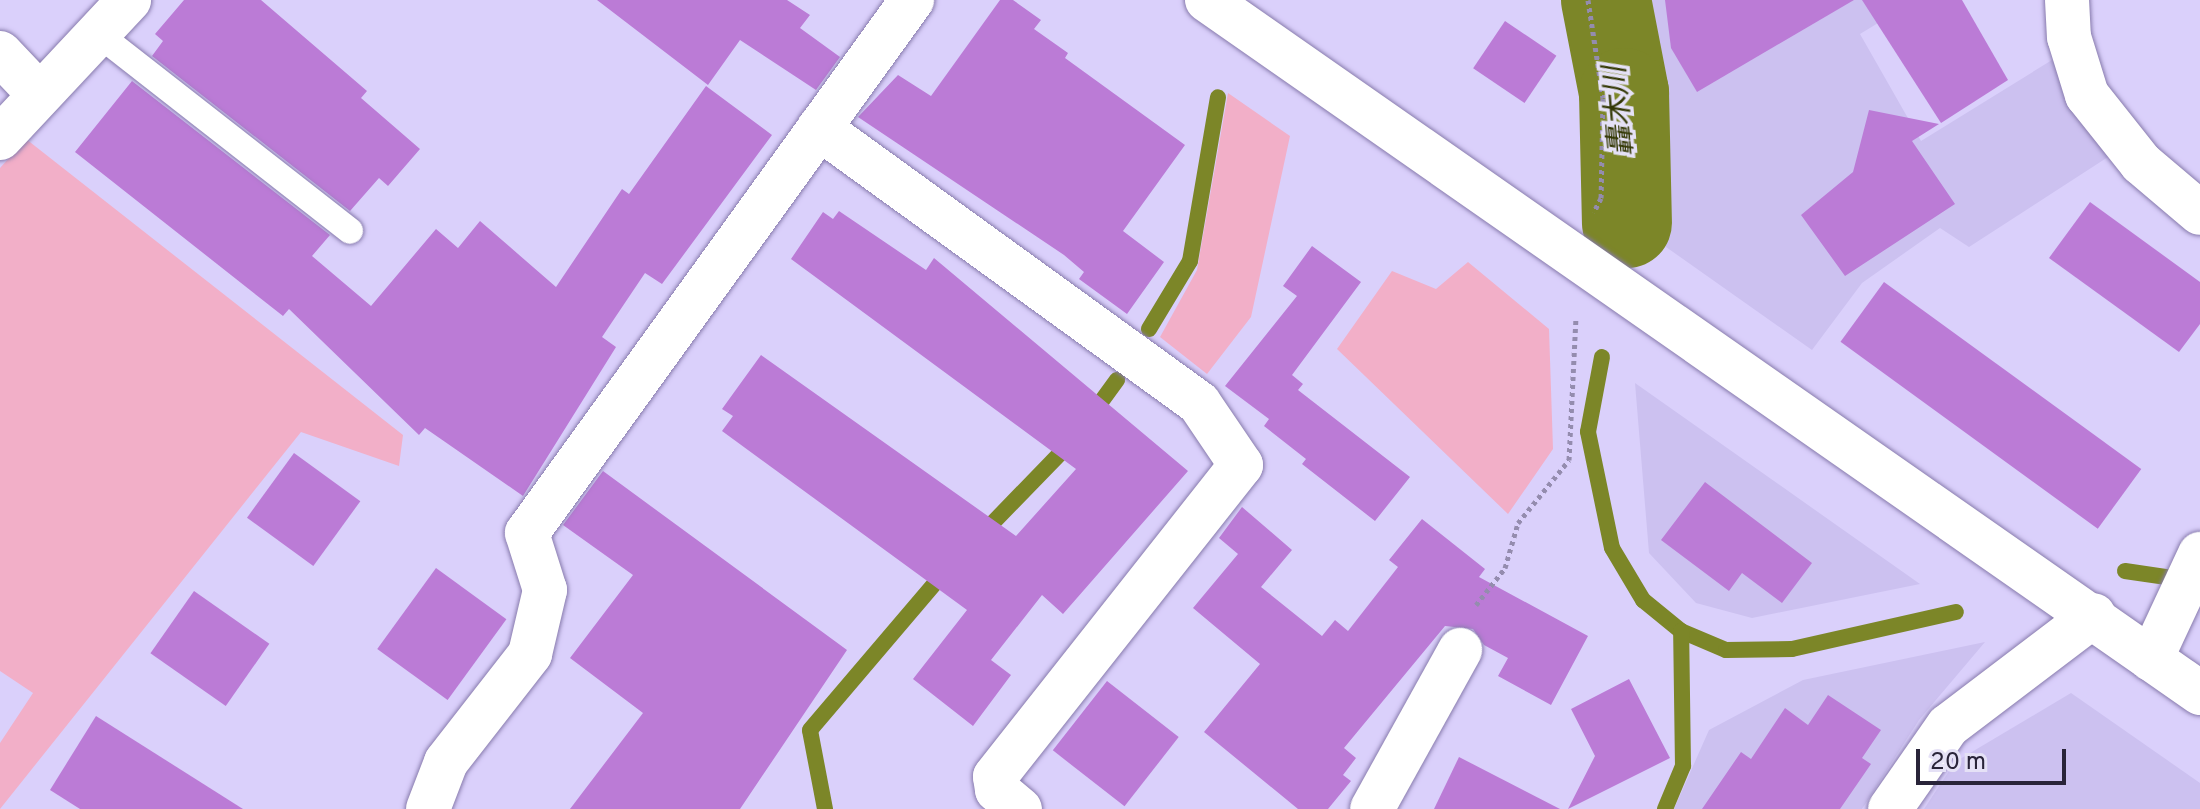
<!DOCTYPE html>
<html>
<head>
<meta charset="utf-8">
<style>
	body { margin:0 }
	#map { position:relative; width:2200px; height:809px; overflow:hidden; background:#dad0fb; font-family:Overpass,"Noto Sans JP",sans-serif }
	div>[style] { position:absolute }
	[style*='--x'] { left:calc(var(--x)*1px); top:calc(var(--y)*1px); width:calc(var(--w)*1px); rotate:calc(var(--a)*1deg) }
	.built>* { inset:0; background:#ccc1f0 }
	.green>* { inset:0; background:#f2afc8 }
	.stream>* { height:16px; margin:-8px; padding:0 8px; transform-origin:8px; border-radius:8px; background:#7c8628 }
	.river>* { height:90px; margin:-45px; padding:0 45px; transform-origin:45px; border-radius:45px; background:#7c8628 }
	.building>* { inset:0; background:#bb7bd6; transform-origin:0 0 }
	.path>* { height:5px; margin-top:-2.5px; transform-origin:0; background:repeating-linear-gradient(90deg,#948cae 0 4px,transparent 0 8px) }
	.roads { filter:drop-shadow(0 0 2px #887bad) drop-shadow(0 0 2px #887bad) }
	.service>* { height:26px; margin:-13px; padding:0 13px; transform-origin:13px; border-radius:13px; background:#fff }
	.minor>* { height:44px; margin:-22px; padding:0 22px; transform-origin:22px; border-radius:22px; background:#fff }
	.tertiary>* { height:44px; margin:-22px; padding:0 22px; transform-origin:22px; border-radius:22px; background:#fff }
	span { translate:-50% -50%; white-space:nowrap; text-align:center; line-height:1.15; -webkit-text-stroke:7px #e5e1f6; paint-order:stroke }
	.water-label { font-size:30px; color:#333804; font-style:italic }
	.scale { position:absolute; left:1916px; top:749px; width:150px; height:36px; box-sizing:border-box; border:4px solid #292439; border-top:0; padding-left:10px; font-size:24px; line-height:28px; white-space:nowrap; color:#292439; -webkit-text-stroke:6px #e5e1f6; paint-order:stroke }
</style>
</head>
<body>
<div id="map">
	<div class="built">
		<div style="clip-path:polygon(1645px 0,1916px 0,1860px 34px,1921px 141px,2052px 60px,2108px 157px,1969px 247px,1940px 228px,1862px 283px,1812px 350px,1666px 247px,1666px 134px)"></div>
		<div style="clip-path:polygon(1635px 383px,1920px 584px,1752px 618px,1696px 603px,1649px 553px)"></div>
		<div style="clip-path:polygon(1985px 642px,1919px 720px,1862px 809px,1674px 809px,1709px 730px,1803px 680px)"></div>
		<div style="clip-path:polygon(2071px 693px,2200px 783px,2200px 809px,1924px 809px,1955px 762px)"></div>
	</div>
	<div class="green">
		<div style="clip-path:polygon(1228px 93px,1290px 136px,1251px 317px,1207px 374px,1160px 337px,1197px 270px)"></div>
		<div style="clip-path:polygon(26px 139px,403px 435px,399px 466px,301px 432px,0 809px,0 743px,33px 693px,0 671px,0 168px)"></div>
		<div style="clip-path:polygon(1468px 262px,1549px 329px,1553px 449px,1508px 514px,1337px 349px,1392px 271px,1436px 289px)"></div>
	</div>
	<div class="stream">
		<div style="--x:1149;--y:329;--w:79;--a:-58.9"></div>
		<div style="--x:1190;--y:261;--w:166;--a:-80.3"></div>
		<div style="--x:1602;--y:357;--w:76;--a:100.6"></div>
		<div style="--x:1588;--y:432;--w:118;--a:78.3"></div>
		<div style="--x:1612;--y:548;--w:61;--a:59.2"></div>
		<div style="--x:1643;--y:600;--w:49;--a:39.2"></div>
		<div style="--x:1681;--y:631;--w:49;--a:22.9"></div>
		<div style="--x:1726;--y:650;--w:66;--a:-0.9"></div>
		<div style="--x:1792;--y:649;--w:168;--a:-12.7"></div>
		<div style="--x:1090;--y:417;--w:46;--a:-53.9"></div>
		<div style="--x:982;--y:534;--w:128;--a:-45.9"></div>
		<div style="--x:2125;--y:571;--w:63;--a:8.3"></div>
		<div style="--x:825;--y:809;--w:80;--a:-100.8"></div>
		<div style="--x:810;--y:730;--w:210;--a:-49.6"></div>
		<div style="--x:1665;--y:809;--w:47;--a:-67.3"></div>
		<div style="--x:1683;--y:766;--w:135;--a:-90.8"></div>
	</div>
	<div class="river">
		<div style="--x:1606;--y:0;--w:95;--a:79"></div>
		<div style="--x:1624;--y:93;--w:130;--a:88.7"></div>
	</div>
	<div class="building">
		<div style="clip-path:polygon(184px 0,261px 0,367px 91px,361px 98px,420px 149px,388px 186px,379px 178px,350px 211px,152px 56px,163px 41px,155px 34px)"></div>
		<div style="clip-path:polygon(597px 0,787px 0,810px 15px,800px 28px,840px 57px,816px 90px,740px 40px,708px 85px)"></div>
		<div style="clip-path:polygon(1000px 0,1013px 0,1041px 20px,1034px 29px,1068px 53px,1065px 58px,1185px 145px,1123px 231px,1164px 262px,1127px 314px,1079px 279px,1084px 272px,1064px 255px,858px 117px,898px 75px,931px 96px)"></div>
		<div style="clip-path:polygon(1665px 0,1854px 0,1697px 92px,1671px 48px)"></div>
		<div style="clip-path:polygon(1862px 0,1962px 0,2008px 80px,1941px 123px)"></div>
		<div style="left:1505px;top:21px;width:62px;height:57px;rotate:34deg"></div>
		<div style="clip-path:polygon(132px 81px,330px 235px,312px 256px,371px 306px,436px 229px,458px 248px,480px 221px,556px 287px,622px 189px,629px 194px,706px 86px,772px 135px,662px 284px,645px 273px,602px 337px,616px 347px,523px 496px,425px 428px,419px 435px,289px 309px,283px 316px,75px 152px)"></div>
		<div style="clip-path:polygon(1869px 110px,1939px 124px,1912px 141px,1955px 204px,1845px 276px,1801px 215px,1853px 172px)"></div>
		<div style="clip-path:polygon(2090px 202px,2200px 282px,2200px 324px,2179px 352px,2049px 258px)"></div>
		<div style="clip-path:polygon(839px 211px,926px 270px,934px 258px,1188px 471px,1063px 614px,1042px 595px,991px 660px,1011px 675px,973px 726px,913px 679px,967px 610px,722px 431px,733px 416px,722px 409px,761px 355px,1016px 536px,1076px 469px,791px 259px,823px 212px,833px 219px)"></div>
		<div style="clip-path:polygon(1312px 246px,1361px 282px,1292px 375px,1303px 384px,1298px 390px,1410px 477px,1375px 521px,1302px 464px,1306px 459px,1264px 426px,1269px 419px,1225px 386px,1297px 296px,1283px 286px)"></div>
		<div style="left:1884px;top:282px;width:318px;height:74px;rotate:36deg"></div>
		<div style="left:294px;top:453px;width:82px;height:80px;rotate:36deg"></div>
		<div style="clip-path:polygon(603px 471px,847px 650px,740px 809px,570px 809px,643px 713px,570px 658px,633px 575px,563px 525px)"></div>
		<div style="clip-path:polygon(1705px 482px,1812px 563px,1782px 603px,1742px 573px,1729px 591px,1661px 540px)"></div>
		<div style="clip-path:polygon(1242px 507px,1292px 550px,1261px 587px,1322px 636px,1335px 620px,1348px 631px,1398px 567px,1389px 560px,1422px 519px,1485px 569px,1479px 577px,1588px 636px,1551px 705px,1498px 676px,1508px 658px,1484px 645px,1473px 629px,1445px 626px,1344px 748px,1356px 758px,1343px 775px,1351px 781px,1328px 809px,1298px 809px,1204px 732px,1260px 664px,1193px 608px,1238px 554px,1219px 538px)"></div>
		<div style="left:436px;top:568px;width:87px;height:100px;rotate:36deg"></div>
		<div style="left:194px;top:591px;width:92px;height:76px;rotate:35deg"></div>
		<div style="clip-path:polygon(1629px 679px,1670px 758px,1568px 809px,1595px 756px,1571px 709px)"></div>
		<div style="left:1107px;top:681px;width:91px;height:88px;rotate:38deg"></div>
		<div style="clip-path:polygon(1828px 695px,1881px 730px,1862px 758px,1871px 764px,1840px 809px,1702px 809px,1741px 752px,1751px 759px,1785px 708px,1808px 725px)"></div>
		<div style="clip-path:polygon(96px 716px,243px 809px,80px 809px,50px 790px)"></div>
		<div style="clip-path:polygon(1459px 757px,1560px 809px,1434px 809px)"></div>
	</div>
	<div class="path">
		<div style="--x:1588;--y:0;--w:99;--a:81.3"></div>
		<div style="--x:1603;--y:98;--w:100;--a:91.1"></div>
		<div style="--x:1601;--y:198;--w:16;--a:117"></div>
		<div style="--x:1476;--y:605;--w:47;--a:-51.9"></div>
		<div style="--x:1505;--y:568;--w:47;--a:-73.9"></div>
		<div style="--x:1518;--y:523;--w:81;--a:-51"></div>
		<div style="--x:1569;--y:460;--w:143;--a:-87.2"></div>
	</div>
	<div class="roads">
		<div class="service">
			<div style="--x:97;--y:33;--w:321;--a:38"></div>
		</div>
		<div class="minor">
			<div style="--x:2067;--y:0;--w:37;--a:87"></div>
			<div style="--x:2069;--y:37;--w:61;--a:72.8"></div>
			<div style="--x:2087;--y:95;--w:87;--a:51.5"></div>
			<div style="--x:2141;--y:163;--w:77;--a:40.3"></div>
			<div style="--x:0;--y:53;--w:55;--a:46.5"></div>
			<div style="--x:819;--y:128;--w:469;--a:35.9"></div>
			<div style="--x:1199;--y:403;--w:75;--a:55.9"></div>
			<div style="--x:1241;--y:465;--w:397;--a:128.3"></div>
			<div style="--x:995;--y:777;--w:13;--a:81"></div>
			<div style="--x:997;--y:790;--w:30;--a:40"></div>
			<div style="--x:0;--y:138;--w:189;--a:-46.9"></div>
			<div style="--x:2151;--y:659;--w:116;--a:-65"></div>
			<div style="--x:428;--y:809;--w:50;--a:-69"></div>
			<div style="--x:446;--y:762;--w:137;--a:-52.1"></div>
			<div style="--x:530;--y:654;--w:66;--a:-76.8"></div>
			<div style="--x:545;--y:590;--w:60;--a:-107.5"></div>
			<div style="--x:527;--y:533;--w:658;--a:-54.16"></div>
			<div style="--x:1372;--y:809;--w:182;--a:-61"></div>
			<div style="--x:1890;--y:809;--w:101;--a:-55.1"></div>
			<div style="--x:1948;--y:726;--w:183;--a:-37.2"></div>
		</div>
		<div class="tertiary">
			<div style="--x:1207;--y:0;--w:1211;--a:34.91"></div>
		</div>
	</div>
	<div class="water-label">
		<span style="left:1621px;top:111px;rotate:-95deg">轟木川</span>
	</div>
	<div class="scale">20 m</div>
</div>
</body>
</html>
